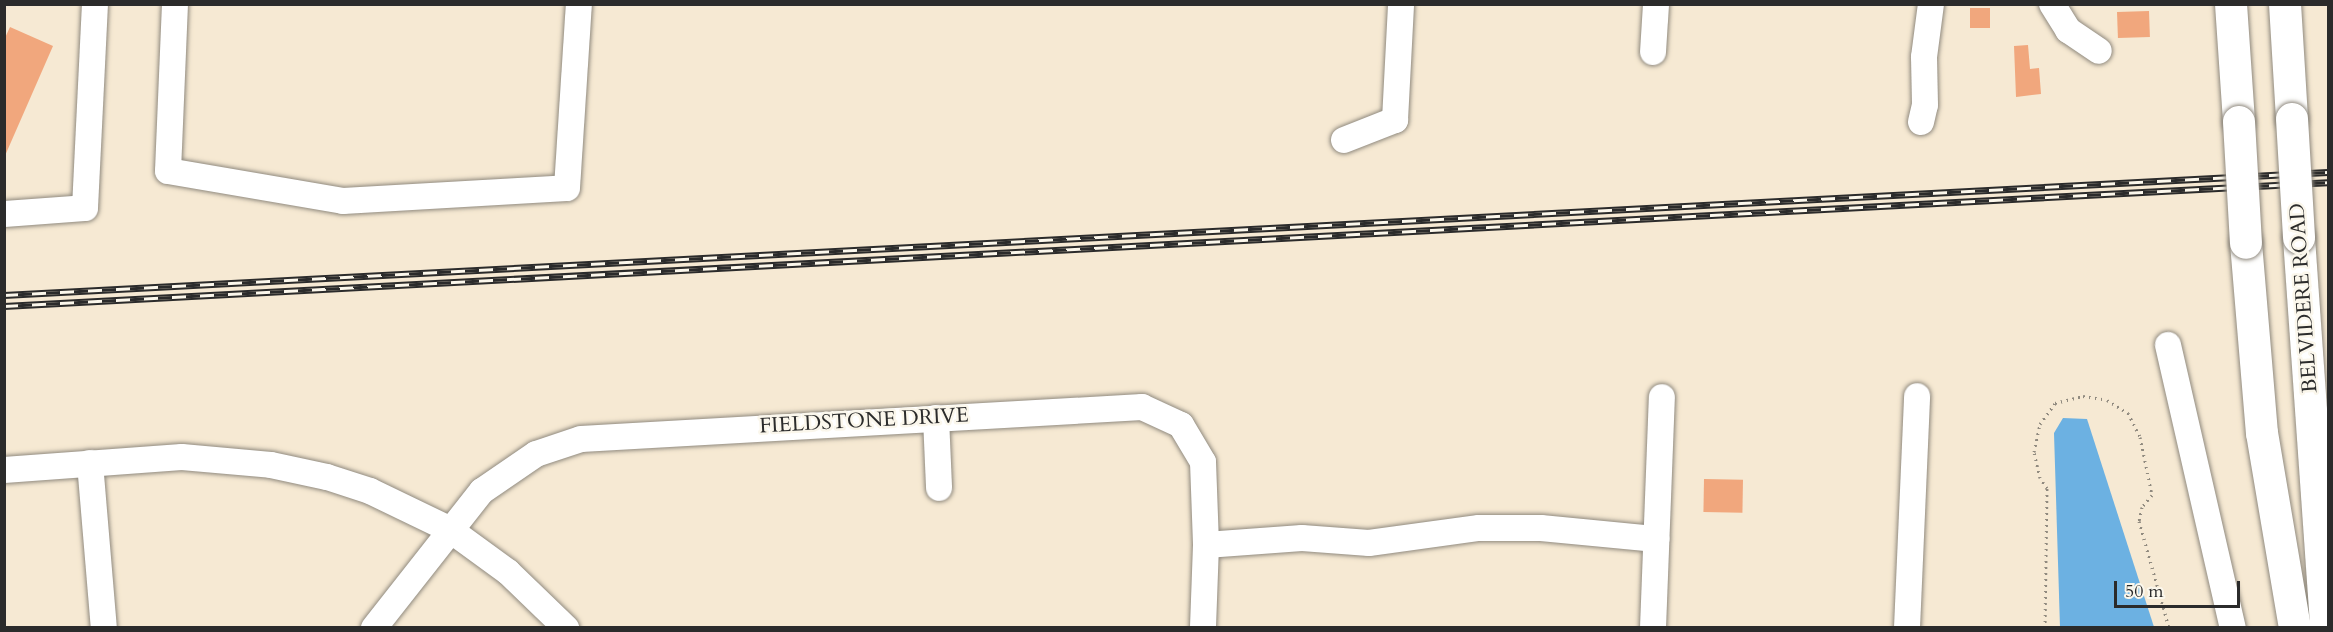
<!DOCTYPE html>
<html>
<head>
<meta charset="utf-8">
<style>
	body { margin:0 }
	#map { position:relative; width:2333px; height:632px; overflow:hidden; background:#f6e9d3; font-family:Cardo,serif }
	div>[style] { position:absolute }
	[style*='--x'] { left:calc(var(--x)*1px); top:calc(var(--y)*1px); width:calc(var(--w)*1px); rotate:calc(var(--a)*1deg) }
	.water>* { inset:0; background:#6cb1e2 }
	.building>* { inset:0; background:#f1a77d; transform-origin:0 0 }
	.path>* { height:3px; margin-top:-1.5px; transform-origin:0; background:repeating-linear-gradient(90deg,#908a7f 0 1.5px,transparent 0 6px) }
	.roads { filter:drop-shadow(0 0 2px #908a7f) drop-shadow(0 0 2px #908a7f) }
	.minor>* { height:26px; margin:-13px; padding:0 13px; transform-origin:13px; border-radius:13px; background:#fff }
	.major>* { height:32px; margin:-16px; padding:0 16px; transform-origin:16px; border-radius:16px; background:#fff }
	.rail>* { height:7px; margin-top:-3.5px; transform-origin:0; background:repeating-linear-gradient(90deg,#fbf7ec 0 14px,#2b2b2b 0 28px); box-sizing:border-box; border-block:2px solid #2b2b2b }
	.bridges { filter:drop-shadow(0 0 2px #908a7f) drop-shadow(0 0 2px #908a7f) }
	.major-bridge>* { height:32px; margin:-16px; padding:0 16px; transform-origin:16px; border-radius:16px; background:#fff }
	span { translate:-50% -50%; white-space:nowrap; text-align:center; line-height:1.15; -webkit-text-stroke:5px #fbf7ec; paint-order:stroke }
	.street-label { font-size:21px; color:#2b2b2b }
	.frame { position:absolute; inset:0; border:6px solid #2b2b2b; pointer-events:none }
	.scale { position:absolute; left:2114px; top:581px; width:126px; height:27px; box-sizing:border-box; border:3px solid #2b2b2b; border-top:0; padding-left:8px; font-size:18px; line-height:21px; white-space:nowrap; color:#2b2b2b; -webkit-text-stroke:4px #fbf7ec; paint-order:stroke }
</style>
</head>
<body>
<div id="map">
	<div class="water">
		<div style="clip-path:polygon(2063px 418px,2087px 419px,2154px 627px,2060px 627px,2054px 433px)"></div>
	</div>
	<div class="building">
		<div style="left:1970px;top:8px;width:20px;height:20px"></div>
		<div style="left:2149px;top:11px;width:26px;height:32px;rotate:88deg"></div>
		<div style="clip-path:polygon(10px 27px,53px 46px,4px 158px,4px 40px)"></div>
		<div style="clip-path:polygon(2028px 45px,2030px 69px,2039px 68px,2041px 94px,2016px 97px,2014px 46px)"></div>
		<div style="left:1704px;top:479px;width:39px;height:33px;rotate:1deg"></div>
	</div>
	<div class="path">
		<div style="--x:2045;--y:628;--w:140;--a:-89.2"></div>
		<div style="--x:2047;--y:488;--w:12;--a:-125"></div>
		<div style="--x:2040;--y:478;--w:27;--a:-103"></div>
		<div style="--x:2034;--y:452;--w:29;--a:-78"></div>
		<div style="--x:2040;--y:424;--w:26;--a:-54"></div>
		<div style="--x:2055;--y:403;--w:29;--a:-14"></div>
		<div style="--x:2083;--y:396;--w:24;--a:9"></div>
		<div style="--x:2107;--y:400;--w:25;--a:32"></div>
		<div style="--x:2128;--y:413;--w:27;--a:63"></div>
		<div style="--x:2140;--y:437;--w:59;--a:78.3"></div>
		<div style="--x:2152;--y:495;--w:16;--a:130"></div>
		<div style="--x:2142;--y:507;--w:14;--a:102"></div>
		<div style="--x:2139;--y:521;--w:111;--a:74.3"></div>
	</div>
	<div class="roads">
		<div class="minor">
			<div style="--x:175;--y:4;--w:167;--a:92.4"></div>
			<div style="--x:168;--y:171;--w:178;--a:9.7"></div>
			<div style="--x:343;--y:201;--w:224;--a:-3.3"></div>
			<div style="--x:567;--y:188;--w:184;--a:-86.3"></div>
			<div style="--x:2052;--y:4;--w:31;--a:58"></div>
			<div style="--x:2068;--y:30;--w:37;--a:34"></div>
			<div style="--x:1653;--y:52;--w:48;--a:-86.4"></div>
			<div style="--x:1921;--y:122;--w:17;--a:-77"></div>
			<div style="--x:1925;--y:105;--w:48;--a:-91.2"></div>
			<div style="--x:1924;--y:57;--w:53;--a:-82.5"></div>
			<div style="--x:1344;--y:140;--w:55;--a:-21.4"></div>
			<div style="--x:1395;--y:120;--w:116;--a:-87"></div>
			<div style="--x:4;--y:214;--w:81;--a:-4.2"></div>
			<div style="--x:85;--y:208;--w:204;--a:-87.2"></div>
			<div style="--x:2168;--y:345;--w:290;--a:77.1"></div>
			<div style="--x:936;--y:418;--w:70;--a:87.5"></div>
			<div style="--x:90;--y:463;--w:166;--a:85.2"></div>
			<div style="--x:4;--y:470;--w:178;--a:-4.2"></div>
			<div style="--x:182;--y:457;--w:89;--a:5.1"></div>
			<div style="--x:271;--y:465;--w:57;--a:12.1"></div>
			<div style="--x:327;--y:477;--w:45;--a:18"></div>
			<div style="--x:370;--y:491;--w:88;--a:25.7"></div>
			<div style="--x:449;--y:529;--w:73;--a:36.1"></div>
			<div style="--x:508;--y:572;--w:81;--a:44"></div>
			<div style="--x:1206;--y:545;--w:96;--a:-4.2"></div>
			<div style="--x:1302;--y:538;--w:67;--a:4.3"></div>
			<div style="--x:1369;--y:543;--w:111;--a:-7.8"></div>
			<div style="--x:1479;--y:528;--w:62;--a:0"></div>
			<div style="--x:1541;--y:528;--w:116;--a:5.5"></div>
			<div style="--x:374;--y:628;--w:174;--a:-51.8"></div>
			<div style="--x:482;--y:491;--w:65;--a:-34.4"></div>
			<div style="--x:536;--y:454;--w:47;--a:-18.4"></div>
			<div style="--x:581;--y:439;--w:562;--a:-3.26"></div>
			<div style="--x:1142;--y:407;--w:43;--a:24.8"></div>
			<div style="--x:1181;--y:425;--w:43;--a:59.3"></div>
			<div style="--x:1203;--y:462;--w:83;--a:87.9"></div>
			<div style="--x:1206;--y:545;--w:83;--a:92.1"></div>
			<div style="--x:1653;--y:628;--w:231;--a:-87.8"></div>
			<div style="--x:1907;--y:628;--w:232;--a:-87.5"></div>
		</div>
		<div class="major">
			<div style="--x:2231;--y:4;--w:118;--a:86.1"></div>
			<div style="--x:2285;--y:4;--w:115;--a:86.5"></div>
			<div style="--x:2299;--y:238;--w:391;--a:86"></div>
			<div style="--x:2246;--y:243;--w:191;--a:85.2"></div>
			<div style="--x:2262;--y:433;--w:198;--a:80.4"></div>
		</div>
	</div>
	<div class="rail">
		<div style="--x:4;--y:295;--w:2327;--a:-3.03"></div>
		<div style="--x:4;--y:306;--w:2327;--a:-3.05"></div>
	</div>
	<div class="bridges">
		<div class="major-bridge">
			<div style="--x:2292;--y:119;--w:119;--a:86.6"></div>
			<div style="--x:2239;--y:122;--w:121;--a:86.7"></div>
		</div>
	</div>
	<div class="street-label">
		<span style="left:2304px;top:298px;rotate:-94deg">BELVIDERE ROAD</span>
		<span style="left:864px;top:421px;rotate:-3deg">FIELDSTONE DRIVE</span>
	</div>
	<div class="frame"></div>
	<div class="scale">50 m</div>
</div>
</body>
</html>
